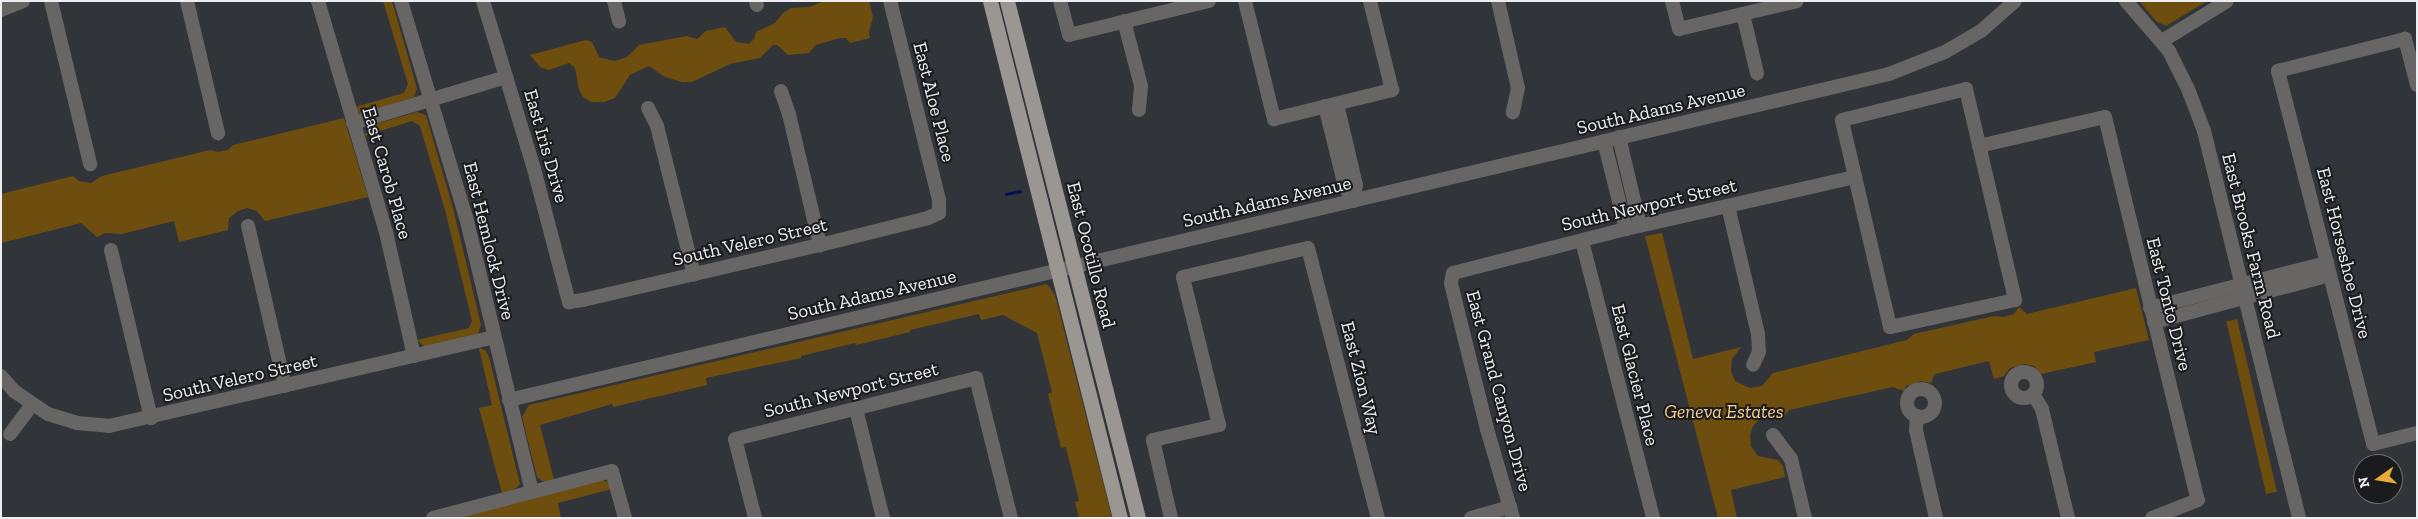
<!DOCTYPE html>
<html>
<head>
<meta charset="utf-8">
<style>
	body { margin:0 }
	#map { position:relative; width:2418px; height:519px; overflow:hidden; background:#313438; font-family:"Zilla Slab",serif }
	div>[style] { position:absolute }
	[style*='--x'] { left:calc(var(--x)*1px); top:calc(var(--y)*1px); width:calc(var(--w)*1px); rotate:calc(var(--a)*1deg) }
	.green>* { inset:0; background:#6e4e0f; transform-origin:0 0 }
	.stream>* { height:3px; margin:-1.5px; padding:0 1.5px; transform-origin:1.5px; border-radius:1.5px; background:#061153 }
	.minor>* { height:14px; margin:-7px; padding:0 7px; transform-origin:7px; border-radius:7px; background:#676664 }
	.minor>.ring { margin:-7px; padding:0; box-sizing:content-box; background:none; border:14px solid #676664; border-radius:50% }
	.major>* { height:15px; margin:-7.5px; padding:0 7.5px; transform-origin:7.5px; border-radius:7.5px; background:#9a9792 }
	span { translate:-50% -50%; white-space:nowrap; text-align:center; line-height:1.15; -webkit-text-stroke:4px #1a1b1d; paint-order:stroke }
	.street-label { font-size:19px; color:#eceef1 }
	.park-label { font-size:19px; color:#f7d093; font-style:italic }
	.frame { position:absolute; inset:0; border:2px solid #eceef1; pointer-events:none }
	.north { position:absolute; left:2353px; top:454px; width:50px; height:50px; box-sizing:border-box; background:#1a1b1d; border:1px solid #6e6f72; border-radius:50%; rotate:257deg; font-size:14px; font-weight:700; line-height:20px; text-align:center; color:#eceef1 }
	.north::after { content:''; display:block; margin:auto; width:18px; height:22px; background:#e9ab38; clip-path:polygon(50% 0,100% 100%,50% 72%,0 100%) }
</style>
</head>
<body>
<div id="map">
	<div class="green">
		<div style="clip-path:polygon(383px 1px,392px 1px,417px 88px,414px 97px,362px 114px,357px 112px,355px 107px,404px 93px,408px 84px)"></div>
		<div style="clip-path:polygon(825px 1px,869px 1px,873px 17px,869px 32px,870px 38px,850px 43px,846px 38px,840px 38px,816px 45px,809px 53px,788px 55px,777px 45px,773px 45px,760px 58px,730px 64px,692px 82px,682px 82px,665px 77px,649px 66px,630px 75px,615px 98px,604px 102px,591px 102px,583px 97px,579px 90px,575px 68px,569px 63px,549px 70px,540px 67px,530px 55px,586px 40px,592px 42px,599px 57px,615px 61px,627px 57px,639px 45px,687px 36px,697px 39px,706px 31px,725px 27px,736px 42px,749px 44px,754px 39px,756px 32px,775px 23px,783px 13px,791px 8px,809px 7px)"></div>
		<div style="clip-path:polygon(2139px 1px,2207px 1px,2166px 26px,2156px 21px)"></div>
		<div style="clip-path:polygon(417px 112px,426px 115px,453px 208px,481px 325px,478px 334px,425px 347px,417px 340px,469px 328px,472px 321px,445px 210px,420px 126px,412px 121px,364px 136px,369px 126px)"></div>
		<div style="clip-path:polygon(344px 118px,368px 197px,265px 221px,257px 211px,247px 208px,238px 211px,229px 218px,228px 230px,179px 242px,174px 221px,122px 234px,105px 233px,97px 237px,81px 223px,1px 243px,1px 194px,73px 176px,79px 181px,91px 183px,102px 176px,210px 150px,218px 152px,228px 150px,233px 145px)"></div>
		<div style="clip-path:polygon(1662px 233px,1693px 359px,1741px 347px,1732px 359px,1731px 371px,1735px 381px,1750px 388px,1762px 386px,1773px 373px,1907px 340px,1914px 334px,1994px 316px,2004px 317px,2014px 314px,2019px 307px,2027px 314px,2136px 288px,2149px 340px,2094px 352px,2096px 362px,2041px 374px,2034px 366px,2024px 364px,2010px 368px,2004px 376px,1994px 379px,1989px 361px,1935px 374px,1931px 383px,1921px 381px,1906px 386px,1904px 391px,1893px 387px,1789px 410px,1782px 419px,1772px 416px,1760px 419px,1753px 426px,1750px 435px,1751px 446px,1758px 456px,1778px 460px,1783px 466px,1785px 477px,1731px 490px,1737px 518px,1718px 518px,1645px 236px)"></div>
		<div style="clip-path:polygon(1047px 284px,1055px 295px,1112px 518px,1079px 518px,1075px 502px,1079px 501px,1066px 447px,1061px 448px,1048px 394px,1052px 392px,1037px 333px,1003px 315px,981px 320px,979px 314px,910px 330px,910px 332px,856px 345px,855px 343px,801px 356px,801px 358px,706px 378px,707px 385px,613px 407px,612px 404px,540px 425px,554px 480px,544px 482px,537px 477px,522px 417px,529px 405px)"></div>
		<div style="left:2237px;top:319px;width:177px;height:11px;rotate:77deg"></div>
		<div style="clip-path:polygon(479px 348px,485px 350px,489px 357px,520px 484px,515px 489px,502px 493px,479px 408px,492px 405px)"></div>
		<div style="clip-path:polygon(602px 480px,609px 482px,612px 489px,558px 503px,561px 518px,460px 518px)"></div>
	</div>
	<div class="stream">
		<div style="--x:1006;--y:194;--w:14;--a:-12"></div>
	</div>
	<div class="minor">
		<div style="--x:51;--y:1;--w:168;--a:76.5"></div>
		<div style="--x:187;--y:1;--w:136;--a:76.8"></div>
		<div style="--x:318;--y:1;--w:241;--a:73.6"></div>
		<div style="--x:386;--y:232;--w:127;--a:77.3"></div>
		<div style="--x:401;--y:1;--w:226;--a:73.3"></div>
		<div style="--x:466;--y:217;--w:283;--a:76.5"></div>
		<div style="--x:483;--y:1;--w:176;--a:73.1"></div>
		<div style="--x:534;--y:169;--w:138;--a:75.3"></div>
		<div style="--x:569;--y:302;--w:14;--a:-8"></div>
		<div style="--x:583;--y:300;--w:243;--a:-13.1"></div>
		<div style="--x:820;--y:245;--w:111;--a:-14"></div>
		<div style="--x:928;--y:218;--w:12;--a:-24"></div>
		<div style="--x:939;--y:213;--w:13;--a:-90"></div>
		<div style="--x:939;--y:200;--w:205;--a:-103.8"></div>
		<div style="--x:614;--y:1;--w:21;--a:76"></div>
		<div style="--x:756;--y:1;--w:4;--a:76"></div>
		<div style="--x:1060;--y:1;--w:35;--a:75"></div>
		<div style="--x:1069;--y:35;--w:144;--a:-13.7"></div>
		<div style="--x:1245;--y:1;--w:122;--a:76.2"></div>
		<div style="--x:1274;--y:119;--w:122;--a:-13.8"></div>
		<div style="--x:1392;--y:90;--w:92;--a:-103.9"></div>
		<div style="--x:1498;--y:1;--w:89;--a:77.1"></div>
		<div style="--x:1518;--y:88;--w:25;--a:102"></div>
		<div style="--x:1672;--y:1;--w:29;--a:76"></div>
		<div style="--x:1679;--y:29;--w:121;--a:-13.3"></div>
		<div style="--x:2126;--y:1;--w:66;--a:49.3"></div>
		<div style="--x:2169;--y:51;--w:42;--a:63.4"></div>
		<div style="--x:2188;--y:89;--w:45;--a:69.1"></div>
		<div style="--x:2204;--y:131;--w:398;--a:76.2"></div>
		<div style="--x:1;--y:10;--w:24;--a:-22"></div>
		<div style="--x:1743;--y:14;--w:61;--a:76.7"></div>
		<div style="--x:1124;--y:21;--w:67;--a:75.3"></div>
		<div style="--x:1141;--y:86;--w:24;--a:95"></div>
		<div style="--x:2162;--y:41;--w:76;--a:-31.6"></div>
		<div style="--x:2417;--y:85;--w:48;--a:-104.6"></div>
		<div style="--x:2405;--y:39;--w:131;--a:165.9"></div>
		<div style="--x:2278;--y:71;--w:385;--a:75.7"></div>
		<div style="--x:2373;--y:444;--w:45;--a:-14"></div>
		<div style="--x:1966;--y:89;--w:217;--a:76.9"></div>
		<div style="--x:2015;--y:300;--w:128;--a:167.8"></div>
		<div style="--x:1890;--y:327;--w:212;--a:-103.1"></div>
		<div style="--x:1842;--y:120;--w:128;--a:-14"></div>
		<div style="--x:781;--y:91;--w:24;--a:71"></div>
		<div style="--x:789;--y:114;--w:135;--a:76.7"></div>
		<div style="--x:1337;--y:104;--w:83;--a:76.8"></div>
		<div style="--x:1356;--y:185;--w:16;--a:101"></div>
		<div style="--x:1325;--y:106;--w:83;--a:76.1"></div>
		<div style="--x:1345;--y:187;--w:16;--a:60"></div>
		<div style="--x:648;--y:108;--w:20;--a:63"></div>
		<div style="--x:657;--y:126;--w:153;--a:76"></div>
		<div style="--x:353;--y:123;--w:160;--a:-16.7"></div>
		<div style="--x:1619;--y:137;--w:91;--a:76.7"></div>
		<div style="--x:1604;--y:141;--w:91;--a:76"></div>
		<div style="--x:1979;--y:146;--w:129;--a:-13"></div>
		<div style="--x:2105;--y:117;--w:394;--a:76.4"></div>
		<div style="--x:2198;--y:500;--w:49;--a:158.6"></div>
		<div style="--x:1728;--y:206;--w:131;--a:76.8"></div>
		<div style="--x:1758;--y:334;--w:18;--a:87"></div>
		<div style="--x:1759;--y:352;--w:14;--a:115"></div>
		<div style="--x:248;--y:226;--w:164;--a:77"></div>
		<div style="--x:1582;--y:241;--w:286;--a:75.6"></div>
		<div style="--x:111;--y:250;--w:173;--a:76.6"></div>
		<div style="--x:2150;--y:308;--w:183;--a:-14.3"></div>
		<div style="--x:2154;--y:322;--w:182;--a:-15"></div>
		<div class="ring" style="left:2011px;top:372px;width:12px;height:12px"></div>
		<div style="--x:1;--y:376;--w:20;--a:49"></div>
		<div style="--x:14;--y:391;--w:41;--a:34.1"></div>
		<div style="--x:48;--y:414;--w:30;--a:17"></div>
		<div style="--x:77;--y:423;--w:32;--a:5"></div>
		<div style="--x:109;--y:426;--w:394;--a:-13"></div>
		<div class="ring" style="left:1907px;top:389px;width:14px;height:14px"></div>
		<div style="--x:2033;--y:394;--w:17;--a:59"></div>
		<div style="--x:2042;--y:409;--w:112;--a:76.6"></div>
		<div style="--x:509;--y:400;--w:1418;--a:-13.29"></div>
		<div style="--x:1889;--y:74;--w:60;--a:-21.4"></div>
		<div style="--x:1945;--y:52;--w:42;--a:-30.3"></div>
		<div style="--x:1981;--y:31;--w:45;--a:-41.4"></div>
		<div style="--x:856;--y:409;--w:112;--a:76.1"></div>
		<div style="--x:1917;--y:416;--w:14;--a:94"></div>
		<div style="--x:1916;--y:430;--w:90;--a:77.2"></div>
		<div style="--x:10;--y:434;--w:36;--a:-53"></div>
		<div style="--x:1773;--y:435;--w:30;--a:53"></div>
		<div style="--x:1791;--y:459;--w:61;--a:76.7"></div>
		<div style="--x:433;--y:518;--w:185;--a:-14.7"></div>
		<div style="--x:612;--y:471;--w:49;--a:74.5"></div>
		<div style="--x:755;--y:518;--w:81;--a:-104.2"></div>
		<div style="--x:735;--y:439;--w:249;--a:-14.2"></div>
		<div style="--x:976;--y:378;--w:144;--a:76"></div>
		<div style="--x:1171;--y:518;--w:80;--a:-103"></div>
		<div style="--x:1153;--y:440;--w:68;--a:-12.8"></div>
		<div style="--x:1219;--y:425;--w:152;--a:-103.7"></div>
		<div style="--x:1183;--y:277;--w:128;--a:-13.1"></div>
		<div style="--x:1308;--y:248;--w:279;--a:75.5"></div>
		<div style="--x:1471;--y:518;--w:41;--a:-15.8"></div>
		<div style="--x:1513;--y:518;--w:93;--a:-106.3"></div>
		<div style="--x:1487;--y:429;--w:150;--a:-103.9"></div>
		<div style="--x:1451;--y:283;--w:10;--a:-79"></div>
		<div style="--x:1453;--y:273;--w:179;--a:-14.3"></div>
		<div style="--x:1626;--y:229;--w:235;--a:-12.8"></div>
	</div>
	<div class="major">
		<div style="--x:990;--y:1;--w:533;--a:75.89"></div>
		<div style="--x:1007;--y:1;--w:533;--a:75.78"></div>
	</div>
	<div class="street-label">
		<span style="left:934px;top:102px;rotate:76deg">East Aloe Place</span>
		<span style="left:1661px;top:109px;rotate:-13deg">South Adams Avenue</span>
		<span style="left:546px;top:146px;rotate:74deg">East Iris Drive</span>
		<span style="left:387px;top:173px;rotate:74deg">East Carob Place</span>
		<span style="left:1267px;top:202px;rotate:-13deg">South Adams Avenue</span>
		<span style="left:1649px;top:205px;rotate:-13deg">South Newport Street</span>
		<span style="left:489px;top:241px;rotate:76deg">East Hemlock Drive</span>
		<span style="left:750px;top:242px;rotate:-13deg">South Velero Street</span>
		<span style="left:2251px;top:246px;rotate:76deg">East Brooks Farm Road</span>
		<span style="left:2344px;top:253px;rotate:76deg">East Horseshoe Drive</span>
		<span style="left:1091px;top:255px;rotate:76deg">East Ocotillo Road</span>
		<span style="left:872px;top:295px;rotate:-13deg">South Adams Avenue</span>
		<span style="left:2169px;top:304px;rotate:76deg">East Tonto Drive</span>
		<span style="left:1635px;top:375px;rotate:76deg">East Glacier Place</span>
		<span style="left:240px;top:378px;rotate:-13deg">South Velero Street</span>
		<span style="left:1361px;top:378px;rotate:76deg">East Zion Way</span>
		<span style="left:851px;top:390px;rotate:-14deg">South Newport Street</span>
		<span style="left:1499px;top:391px;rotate:75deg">East Grand Canyon Drive</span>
	</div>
	<div class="park-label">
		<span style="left:1724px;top:412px">Geneva Estates</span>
	</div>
	<div class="frame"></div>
	<div class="north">N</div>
</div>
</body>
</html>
